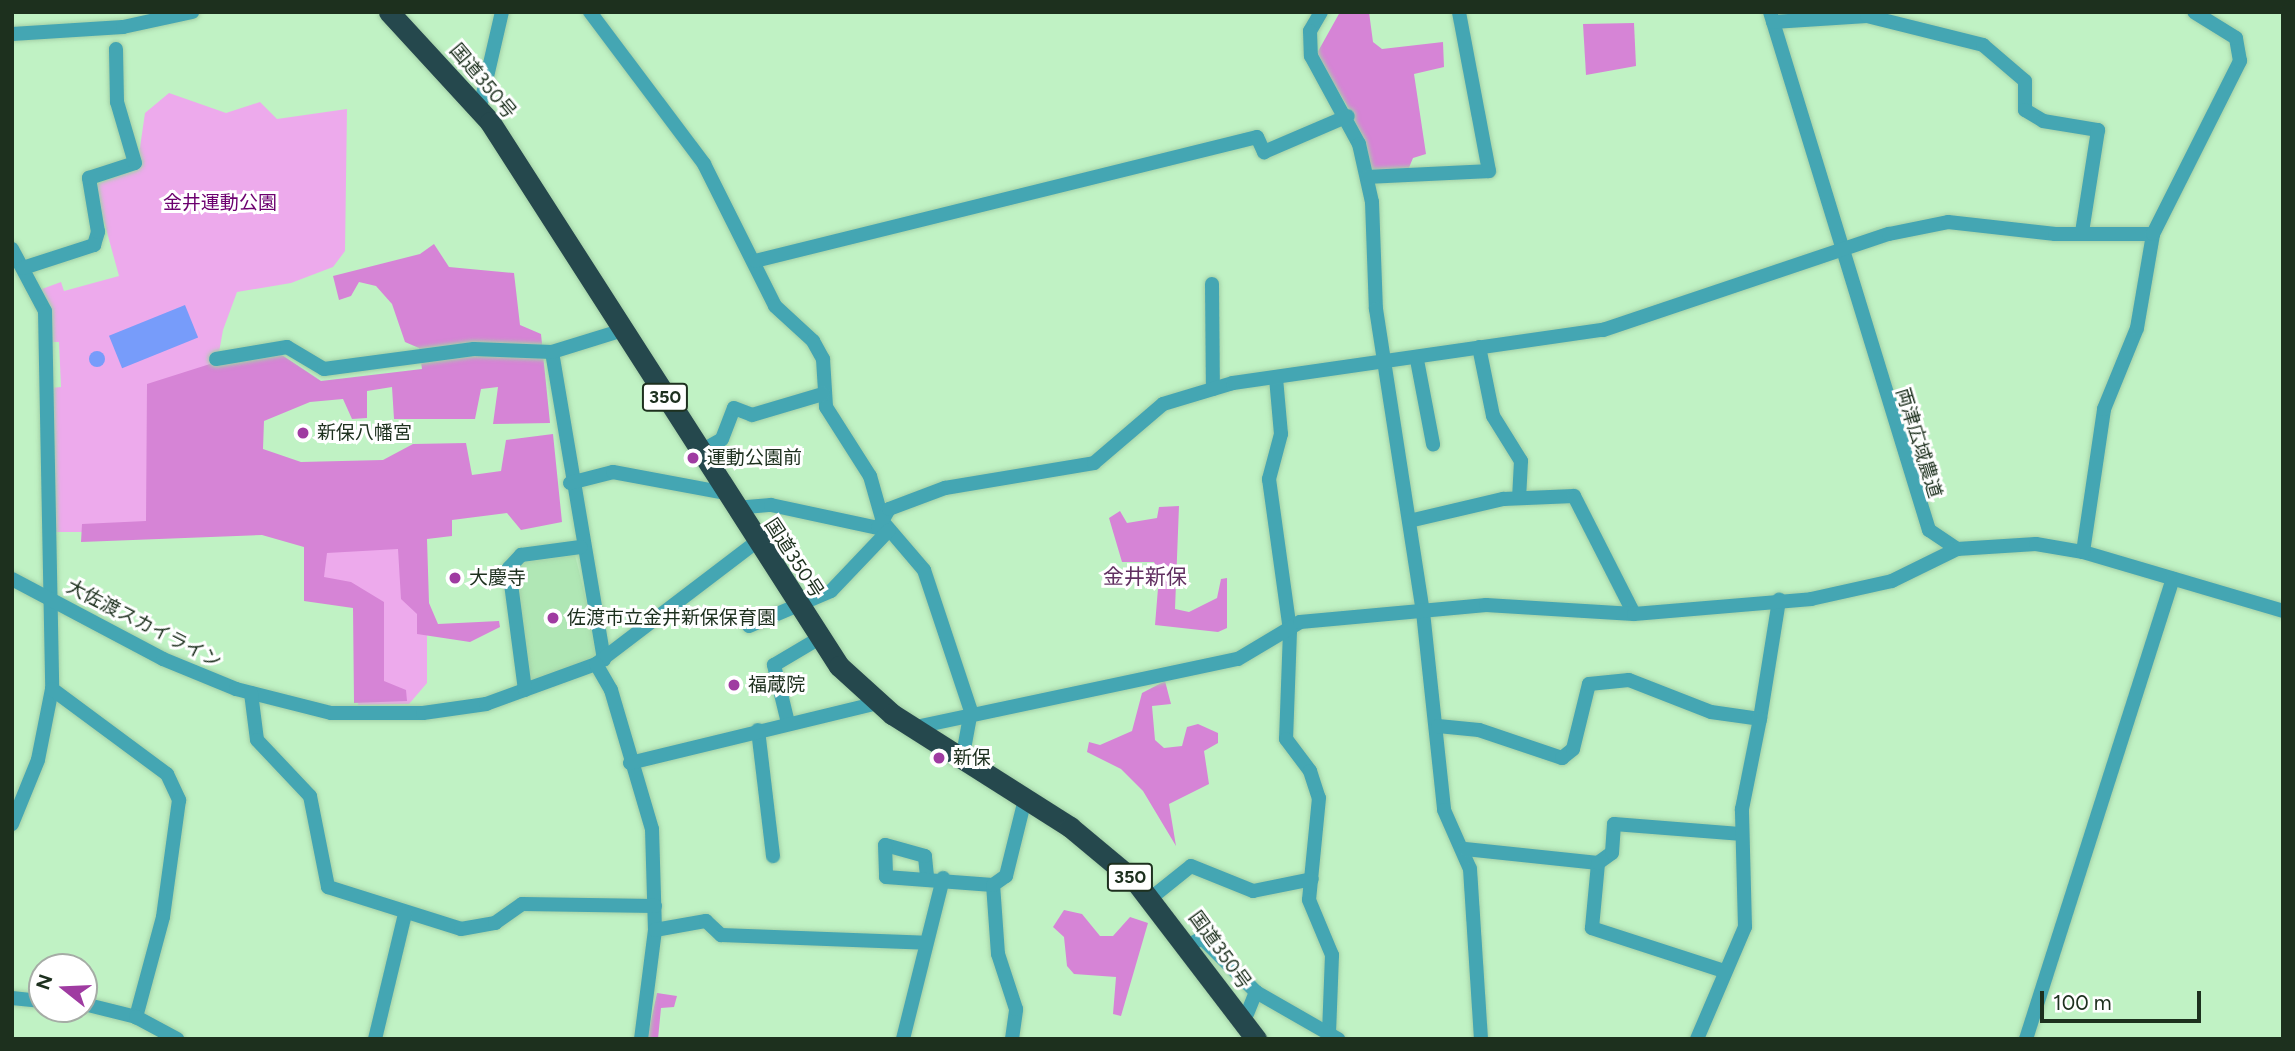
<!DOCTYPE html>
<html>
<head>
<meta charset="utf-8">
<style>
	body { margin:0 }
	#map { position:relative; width:2295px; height:1051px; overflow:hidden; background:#c0f2c4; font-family:Figtree,"Noto Sans JP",sans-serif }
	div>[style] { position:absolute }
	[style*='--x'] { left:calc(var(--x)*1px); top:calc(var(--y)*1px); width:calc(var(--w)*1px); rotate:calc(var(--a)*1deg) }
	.built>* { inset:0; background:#b0e7b5 }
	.green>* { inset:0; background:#edaaec }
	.forest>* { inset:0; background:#d684d6 }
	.water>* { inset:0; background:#779cfa; transform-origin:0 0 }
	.round { border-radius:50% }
	.roads { filter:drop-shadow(0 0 2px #a3cfa6) drop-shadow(0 0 2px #a3cfa6) }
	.minor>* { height:14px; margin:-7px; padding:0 7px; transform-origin:7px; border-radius:7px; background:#44a6b3 }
	.highway>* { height:21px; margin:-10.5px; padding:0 10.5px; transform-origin:10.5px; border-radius:10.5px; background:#25484d }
	.dots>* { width:19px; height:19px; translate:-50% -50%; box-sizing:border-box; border:4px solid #fff; border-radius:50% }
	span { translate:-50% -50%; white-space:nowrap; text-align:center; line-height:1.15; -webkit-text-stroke:6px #fff; paint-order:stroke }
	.shield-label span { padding:2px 5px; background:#fff; border:2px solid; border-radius:5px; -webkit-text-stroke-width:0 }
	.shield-label { font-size:18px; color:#1d301e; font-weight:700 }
	.street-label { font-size:19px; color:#1d301e }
	.park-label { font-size:19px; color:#6c006f }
	.poi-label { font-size:19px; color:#1d301e }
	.left { translate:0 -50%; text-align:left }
	.neighbourhood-label { font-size:21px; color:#613061 }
	.frame { position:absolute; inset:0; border:14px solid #1d301e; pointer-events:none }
	.north { position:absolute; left:28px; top:953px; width:70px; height:70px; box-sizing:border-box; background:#fff; border:2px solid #a5aca5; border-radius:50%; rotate:288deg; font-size:19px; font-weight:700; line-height:28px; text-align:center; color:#1d301e }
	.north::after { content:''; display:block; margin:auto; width:24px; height:32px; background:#9f3ba1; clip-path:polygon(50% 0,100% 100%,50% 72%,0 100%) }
	.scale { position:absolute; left:2040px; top:991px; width:161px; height:32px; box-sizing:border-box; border:4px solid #1d301e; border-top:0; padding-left:9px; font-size:21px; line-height:24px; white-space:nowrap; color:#1d301e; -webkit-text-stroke:5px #fff; paint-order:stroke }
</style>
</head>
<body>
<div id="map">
	<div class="built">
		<div style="clip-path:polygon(575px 555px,600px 655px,525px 683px,512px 564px)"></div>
	</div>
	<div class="green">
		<div style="clip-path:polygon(169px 93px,226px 113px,260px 102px,277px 119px,347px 109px,345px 251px,333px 267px,291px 283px,237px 292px,223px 330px,218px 358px,225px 479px,402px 522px,427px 636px,427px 683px,409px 704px,358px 705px,355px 606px,309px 595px,310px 544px,261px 532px,53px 532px,51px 388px,61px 387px,59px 342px,50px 342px,42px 289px,61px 282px,64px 291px,119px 276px,94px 185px,137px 168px,145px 113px)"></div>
	</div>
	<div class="forest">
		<div style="clip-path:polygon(1340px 12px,1369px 12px,1373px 42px,1382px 49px,1443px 42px,1444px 67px,1414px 74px,1426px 154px,1413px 158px,1408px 170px,1372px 170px,1346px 104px,1316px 55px)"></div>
		<div style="clip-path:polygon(1634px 23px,1636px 66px,1586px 75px,1583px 24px)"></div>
		<div style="clip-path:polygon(434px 244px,449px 267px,514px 273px,520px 325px,541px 334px,550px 423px,493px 424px,498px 387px,481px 389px,475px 419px,394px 419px,392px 387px,367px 391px,367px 418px,352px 419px,343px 399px,310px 402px,264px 421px,263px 449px,301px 462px,383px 460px,413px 444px,466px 443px,472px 475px,501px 471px,506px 440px,553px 434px,562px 522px,521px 530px,507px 513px,452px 520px,452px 536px,427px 539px,429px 603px,438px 624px,499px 621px,500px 627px,470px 642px,417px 634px,417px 614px,401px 599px,398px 549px,327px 553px,324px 577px,351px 582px,384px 602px,384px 681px,406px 690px,407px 701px,354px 703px,353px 608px,304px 601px,304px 547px,262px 535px,81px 542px,82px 524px,146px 521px,147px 384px,210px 364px,279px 353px,321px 381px,422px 369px,419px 348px,405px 342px,392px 304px,376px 286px,359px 282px,351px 296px,339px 300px,333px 276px,420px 254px)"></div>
		<div style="clip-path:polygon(1179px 506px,1175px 609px,1189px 612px,1217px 598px,1221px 579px,1227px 578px,1227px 628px,1218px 632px,1155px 625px,1159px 576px,1154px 562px,1122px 562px,1109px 518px,1120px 511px,1127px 523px,1157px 518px,1159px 507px)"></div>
		<div style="clip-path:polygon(1165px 681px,1171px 704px,1152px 706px,1155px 740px,1164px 748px,1182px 746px,1187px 727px,1198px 724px,1218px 733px,1218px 743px,1204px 751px,1209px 784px,1169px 804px,1176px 846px,1143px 791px,1121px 769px,1087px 752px,1089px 742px,1100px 745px,1132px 731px,1142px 693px)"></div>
		<div style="clip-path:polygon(1064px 910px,1082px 914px,1100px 936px,1113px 936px,1130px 917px,1148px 923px,1121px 1016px,1113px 1014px,1116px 977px,1074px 974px,1067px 966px,1064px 937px,1053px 927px)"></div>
		<div style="clip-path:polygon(657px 993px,677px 996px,674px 1007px,661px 1008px,658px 1039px,647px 1039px)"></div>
	</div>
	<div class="water">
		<div style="left:185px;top:305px;width:35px;height:82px;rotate:68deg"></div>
		<div class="round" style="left:89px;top:351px;width:16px;height:16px"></div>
	</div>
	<div class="roads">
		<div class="minor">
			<div style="--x:590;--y:12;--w:190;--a:53.1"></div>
			<div style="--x:704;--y:164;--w:159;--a:63.4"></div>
			<div style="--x:775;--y:306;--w:52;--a:42.6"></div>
			<div style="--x:813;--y:341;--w:21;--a:61"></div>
			<div style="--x:823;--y:359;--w:48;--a:86.4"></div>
			<div style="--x:826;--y:407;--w:82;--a:57.5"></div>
			<div style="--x:870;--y:476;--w:48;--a:74.2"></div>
			<div style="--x:883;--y:522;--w:63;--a:49.5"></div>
			<div style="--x:924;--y:570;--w:149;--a:71.6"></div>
			<div style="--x:971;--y:711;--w:50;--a:100.4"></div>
			<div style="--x:1321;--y:12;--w:22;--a:120"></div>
			<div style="--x:1310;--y:31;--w:25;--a:88"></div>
			<div style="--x:1311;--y:56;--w:100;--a:61.4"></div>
			<div style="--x:1359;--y:144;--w:59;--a:77.4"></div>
			<div style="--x:1372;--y:202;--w:107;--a:87.9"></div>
			<div style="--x:1376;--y:309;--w:307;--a:81.2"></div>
			<div style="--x:1423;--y:612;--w:199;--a:83.9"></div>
			<div style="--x:1444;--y:810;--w:64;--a:66.2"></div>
			<div style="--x:1470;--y:869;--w:170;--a:86.3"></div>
			<div style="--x:1770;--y:12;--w:542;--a:72.94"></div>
			<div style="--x:1929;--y:530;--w:34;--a:34"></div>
			<div style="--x:1957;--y:549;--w:79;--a:-3.6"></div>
			<div style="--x:2036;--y:544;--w:48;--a:9.7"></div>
			<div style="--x:2083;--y:552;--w:209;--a:16.4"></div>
			<div style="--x:1773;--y:22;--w:94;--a:-3.7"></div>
			<div style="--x:1867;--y:16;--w:120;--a:14"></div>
			<div style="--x:1983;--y:45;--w:55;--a:40.6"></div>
			<div style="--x:2025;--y:81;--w:29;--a:90"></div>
			<div style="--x:2025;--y:110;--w:21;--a:31"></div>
			<div style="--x:2043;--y:121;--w:56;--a:9.3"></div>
			<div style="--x:2098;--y:130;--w:103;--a:98.9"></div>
			<div style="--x:12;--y:34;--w:111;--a:-3.6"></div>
			<div style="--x:123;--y:27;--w:71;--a:-12.3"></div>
			<div style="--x:480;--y:107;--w:98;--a:-77"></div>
			<div style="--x:1368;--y:177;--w:121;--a:-2.8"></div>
			<div style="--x:1489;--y:171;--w:162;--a:-100.7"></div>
			<div style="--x:12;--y:249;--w:70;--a:62"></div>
			<div style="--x:45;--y:311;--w:378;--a:88.9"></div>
			<div style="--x:52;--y:689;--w:72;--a:101.2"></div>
			<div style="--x:38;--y:760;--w:69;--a:112.1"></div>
			<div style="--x:755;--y:261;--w:517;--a:-13.87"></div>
			<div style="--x:1257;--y:137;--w:17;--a:65"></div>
			<div style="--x:1264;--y:152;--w:91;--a:-23.2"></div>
			<div style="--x:23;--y:268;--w:75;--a:-17.9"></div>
			<div style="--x:94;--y:245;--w:14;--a:-73"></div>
			<div style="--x:98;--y:232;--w:55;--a:-99.5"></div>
			<div style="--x:89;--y:178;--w:48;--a:-18.1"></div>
			<div style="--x:135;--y:163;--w:64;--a:-106.4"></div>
			<div style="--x:117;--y:102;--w:53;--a:-91.1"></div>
			<div style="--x:1212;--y:284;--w:105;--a:89.5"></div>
			<div style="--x:1479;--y:347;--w:70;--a:78.5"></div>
			<div style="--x:1493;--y:416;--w:53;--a:58.1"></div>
			<div style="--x:1521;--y:461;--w:36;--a:93"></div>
			<div style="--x:552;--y:352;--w:312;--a:80.4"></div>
			<div style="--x:216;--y:359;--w:72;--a:-9.6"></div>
			<div style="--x:287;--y:347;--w:43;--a:30.7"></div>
			<div style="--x:324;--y:369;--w:151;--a:-7.6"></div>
			<div style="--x:474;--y:349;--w:78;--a:2.2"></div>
			<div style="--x:552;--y:352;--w:74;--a:-17.2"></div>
			<div style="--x:1417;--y:360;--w:86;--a:79.2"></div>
			<div style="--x:1276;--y:378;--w:56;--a:84.9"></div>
			<div style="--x:1281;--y:434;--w:47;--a:104.9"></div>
			<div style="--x:1269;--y:479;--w:153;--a:82.1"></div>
			<div style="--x:1290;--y:631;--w:108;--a:92.1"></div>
			<div style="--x:1286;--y:739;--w:40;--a:53"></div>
			<div style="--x:1310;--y:771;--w:28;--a:72"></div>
			<div style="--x:1319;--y:798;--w:102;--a:95.6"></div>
			<div style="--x:1309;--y:900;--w:60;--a:67.3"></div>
			<div style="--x:1332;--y:955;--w:78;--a:92.2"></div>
			<div style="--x:699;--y:452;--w:26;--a:-29"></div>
			<div style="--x:722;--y:439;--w:33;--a:-69"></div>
			<div style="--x:734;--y:408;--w:19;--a:21"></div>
			<div style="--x:752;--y:415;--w:74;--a:-16.5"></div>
			<div style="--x:570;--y:483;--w:44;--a:-14.3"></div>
			<div style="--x:613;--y:472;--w:114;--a:10.6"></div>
			<div style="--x:735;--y:508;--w:36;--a:-5"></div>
			<div style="--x:771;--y:505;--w:109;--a:12.1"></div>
			<div style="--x:878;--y:528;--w:22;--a:-60"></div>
			<div style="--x:889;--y:509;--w:60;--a:-20.6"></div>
			<div style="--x:945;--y:488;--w:151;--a:-9.5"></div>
			<div style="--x:1094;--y:463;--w:91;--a:-40.5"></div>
			<div style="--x:1163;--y:404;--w:73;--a:-16.7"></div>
			<div style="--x:1233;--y:383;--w:374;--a:-8.2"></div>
			<div style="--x:1603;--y:330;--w:302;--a:-18.6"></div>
			<div style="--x:1889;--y:234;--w:60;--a:-11.5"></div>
			<div style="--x:1948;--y:222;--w:108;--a:6.4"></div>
			<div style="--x:2055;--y:234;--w:98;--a:0"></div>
			<div style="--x:1409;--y:521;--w:97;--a:-13.2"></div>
			<div style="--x:1503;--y:499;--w:71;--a:-2.4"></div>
			<div style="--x:1574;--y:496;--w:132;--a:63"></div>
			<div style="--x:2083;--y:552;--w:145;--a:-81.6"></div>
			<div style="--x:2104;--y:409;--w:87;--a:-67.8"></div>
			<div style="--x:2137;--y:328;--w:95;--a:-80.3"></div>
			<div style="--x:2153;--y:234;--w:194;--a:-63.3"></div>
			<div style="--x:2240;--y:61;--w:23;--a:-100"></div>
			<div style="--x:2236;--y:38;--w:49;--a:-148.2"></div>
			<div style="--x:12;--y:579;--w:171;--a:27.9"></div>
			<div style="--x:163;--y:659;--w:79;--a:22.3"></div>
			<div style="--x:236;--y:689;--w:98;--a:14.2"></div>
			<div style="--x:331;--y:713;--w:92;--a:0"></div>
			<div style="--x:423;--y:713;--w:64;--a:-8.1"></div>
			<div style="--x:486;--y:704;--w:117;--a:-20"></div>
			<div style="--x:596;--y:664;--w:201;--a:-37.3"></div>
			<div style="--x:749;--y:626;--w:89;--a:-23.1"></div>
			<div style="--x:831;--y:591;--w:84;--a:-46.4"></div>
			<div style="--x:596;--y:664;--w:30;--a:60"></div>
			<div style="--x:611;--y:690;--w:145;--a:73.6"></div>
			<div style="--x:652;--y:829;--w:101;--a:88.3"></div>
			<div style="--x:655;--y:930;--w:110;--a:97.3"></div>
			<div style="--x:52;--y:689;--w:143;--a:36.5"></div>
			<div style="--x:167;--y:774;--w:29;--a:65"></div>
			<div style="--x:179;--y:800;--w:118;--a:97.8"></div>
			<div style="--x:163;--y:917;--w:104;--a:105.1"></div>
			<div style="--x:525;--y:690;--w:123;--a:-97.5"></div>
			<div style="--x:509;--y:568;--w:18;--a:-47"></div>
			<div style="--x:521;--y:555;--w:60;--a:-7.7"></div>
			<div style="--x:251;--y:693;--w:47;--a:82.7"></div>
			<div style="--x:257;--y:740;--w:77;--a:46.6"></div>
			<div style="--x:310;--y:796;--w:93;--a:78.8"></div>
			<div style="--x:328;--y:887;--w:139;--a:17.5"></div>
			<div style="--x:461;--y:929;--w:35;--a:-10"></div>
			<div style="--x:495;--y:923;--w:33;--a:-35"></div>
			<div style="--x:522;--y:904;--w:133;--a:0.9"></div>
			<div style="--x:788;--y:723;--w:60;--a:-103.6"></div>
			<div style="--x:774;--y:665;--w:51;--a:-30.6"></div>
			<div style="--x:1438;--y:726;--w:41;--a:5.6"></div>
			<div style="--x:1479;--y:730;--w:88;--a:18.6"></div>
			<div style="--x:1562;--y:758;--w:14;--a:-39"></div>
			<div style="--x:1573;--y:749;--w:67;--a:-76.2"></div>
			<div style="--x:1589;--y:684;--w:40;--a:-5.7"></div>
			<div style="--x:1629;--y:680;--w:88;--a:21.3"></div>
			<div style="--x:1711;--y:712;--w:49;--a:8.1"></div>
			<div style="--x:1760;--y:719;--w:121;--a:-80.9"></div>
			<div style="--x:912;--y:728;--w:333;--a:-12"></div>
			<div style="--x:1238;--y:659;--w:72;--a:-30.8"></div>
			<div style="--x:1300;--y:622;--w:187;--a:-5.2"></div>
			<div style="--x:1486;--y:605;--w:148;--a:3.5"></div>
			<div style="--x:1634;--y:614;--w:178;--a:-4.8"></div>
			<div style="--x:1811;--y:599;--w:83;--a:-12.5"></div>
			<div style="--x:1892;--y:581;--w:72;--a:-26.2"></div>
			<div style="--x:758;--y:730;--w:127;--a:83.2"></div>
			<div style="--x:630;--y:763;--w:255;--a:-13.6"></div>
			<div style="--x:1465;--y:849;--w:134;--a:6"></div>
			<div style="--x:927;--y:876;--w:20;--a:-96"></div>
			<div style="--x:925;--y:856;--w:41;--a:-164.6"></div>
			<div style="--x:885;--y:845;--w:32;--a:88"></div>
			<div style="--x:886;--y:877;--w:107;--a:4.3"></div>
			<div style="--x:1151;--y:898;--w:51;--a:-38.7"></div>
			<div style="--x:1191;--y:866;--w:67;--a:22"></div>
			<div style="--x:1253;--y:891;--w:60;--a:-11.5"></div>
			<div style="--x:655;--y:930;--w:52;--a:-10"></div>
			<div style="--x:706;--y:921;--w:21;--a:43"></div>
			<div style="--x:721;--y:935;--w:205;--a:2.2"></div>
			<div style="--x:1189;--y:945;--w:15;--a:-28"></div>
			<div style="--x:1202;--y:938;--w:76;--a:45"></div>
			<div style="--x:1256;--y:992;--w:95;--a:29.8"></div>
			<div style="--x:1724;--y:971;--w:139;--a:-162"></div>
			<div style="--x:1592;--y:928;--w:65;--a:-84.7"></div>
			<div style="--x:1598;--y:863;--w:17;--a:-36"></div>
			<div style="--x:1612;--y:853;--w:29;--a:-86"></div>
			<div style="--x:1614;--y:824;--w:126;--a:4.5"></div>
			<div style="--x:12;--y:998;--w:30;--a:6"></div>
			<div style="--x:84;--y:1004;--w:54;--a:14"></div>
			<div style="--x:136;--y:1017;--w:47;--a:28.2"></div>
			<div style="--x:1247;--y:1014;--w:24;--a:-68"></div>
			<div style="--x:375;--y:1039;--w:129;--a:-76.5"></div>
			<div style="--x:903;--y:1039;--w:166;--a:-76"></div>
			<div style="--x:1012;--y:1039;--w:30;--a:-82"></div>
			<div style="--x:1016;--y:1009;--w:58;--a:-108.1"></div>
			<div style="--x:998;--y:954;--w:69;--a:-94.1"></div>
			<div style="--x:993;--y:885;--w:16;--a:-35"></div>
			<div style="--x:1006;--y:876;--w:79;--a:-76.1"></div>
			<div style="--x:1697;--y:1039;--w:122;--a:-66.8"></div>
			<div style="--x:1745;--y:927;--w:118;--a:-91.5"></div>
			<div style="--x:1742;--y:809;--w:92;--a:-78.7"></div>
			<div style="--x:2026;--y:1039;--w:483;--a:-72.3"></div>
		</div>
		<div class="highway">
			<div style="--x:389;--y:12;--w:149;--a:47.4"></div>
			<div style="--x:490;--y:122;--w:646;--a:57.32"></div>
			<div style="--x:839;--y:666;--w:72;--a:42.2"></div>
			<div style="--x:892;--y:714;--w:211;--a:32.4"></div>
			<div style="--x:1070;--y:827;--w:86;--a:39.8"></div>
			<div style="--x:1136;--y:882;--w:198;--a:52.6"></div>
		</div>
	</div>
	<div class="dots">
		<div style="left:303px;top:433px;background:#9f3ba1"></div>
		<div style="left:693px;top:458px;background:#9f3ba1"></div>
		<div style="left:455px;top:578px;background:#9f3ba1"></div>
		<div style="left:553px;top:618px;background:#9f3ba1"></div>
		<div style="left:734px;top:685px;background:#9f3ba1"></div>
		<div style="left:939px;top:758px;background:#9f3ba1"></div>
	</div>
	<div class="shield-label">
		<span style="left:665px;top:397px">350</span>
		<span style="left:1130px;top:877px">350</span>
	</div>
	<div class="street-label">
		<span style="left:483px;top:81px;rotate:50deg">国道350号</span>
		<span style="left:1919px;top:443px;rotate:73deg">両津広域農道</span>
		<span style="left:794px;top:558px;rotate:57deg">国道350号</span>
		<span style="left:144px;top:624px;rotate:27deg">大佐渡スカイライン</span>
		<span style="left:1220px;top:950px;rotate:54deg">国道350号</span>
	</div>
	<div class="park-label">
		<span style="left:220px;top:203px">金井運動公園</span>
	</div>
	<div class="poi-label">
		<span class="left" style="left:317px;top:433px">新保八幡宮</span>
		<span class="left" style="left:707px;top:458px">運動公園前</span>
		<span class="left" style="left:469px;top:578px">大慶寺</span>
		<span class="left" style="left:567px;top:618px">佐渡市立金井新保保育園</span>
		<span class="left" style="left:748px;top:685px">福蔵院</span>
		<span class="left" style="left:953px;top:758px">新保</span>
	</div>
	<div class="neighbourhood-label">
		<span style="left:1145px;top:577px">金井新保</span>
	</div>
	<div class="frame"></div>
	<div class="north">N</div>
	<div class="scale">100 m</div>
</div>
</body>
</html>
